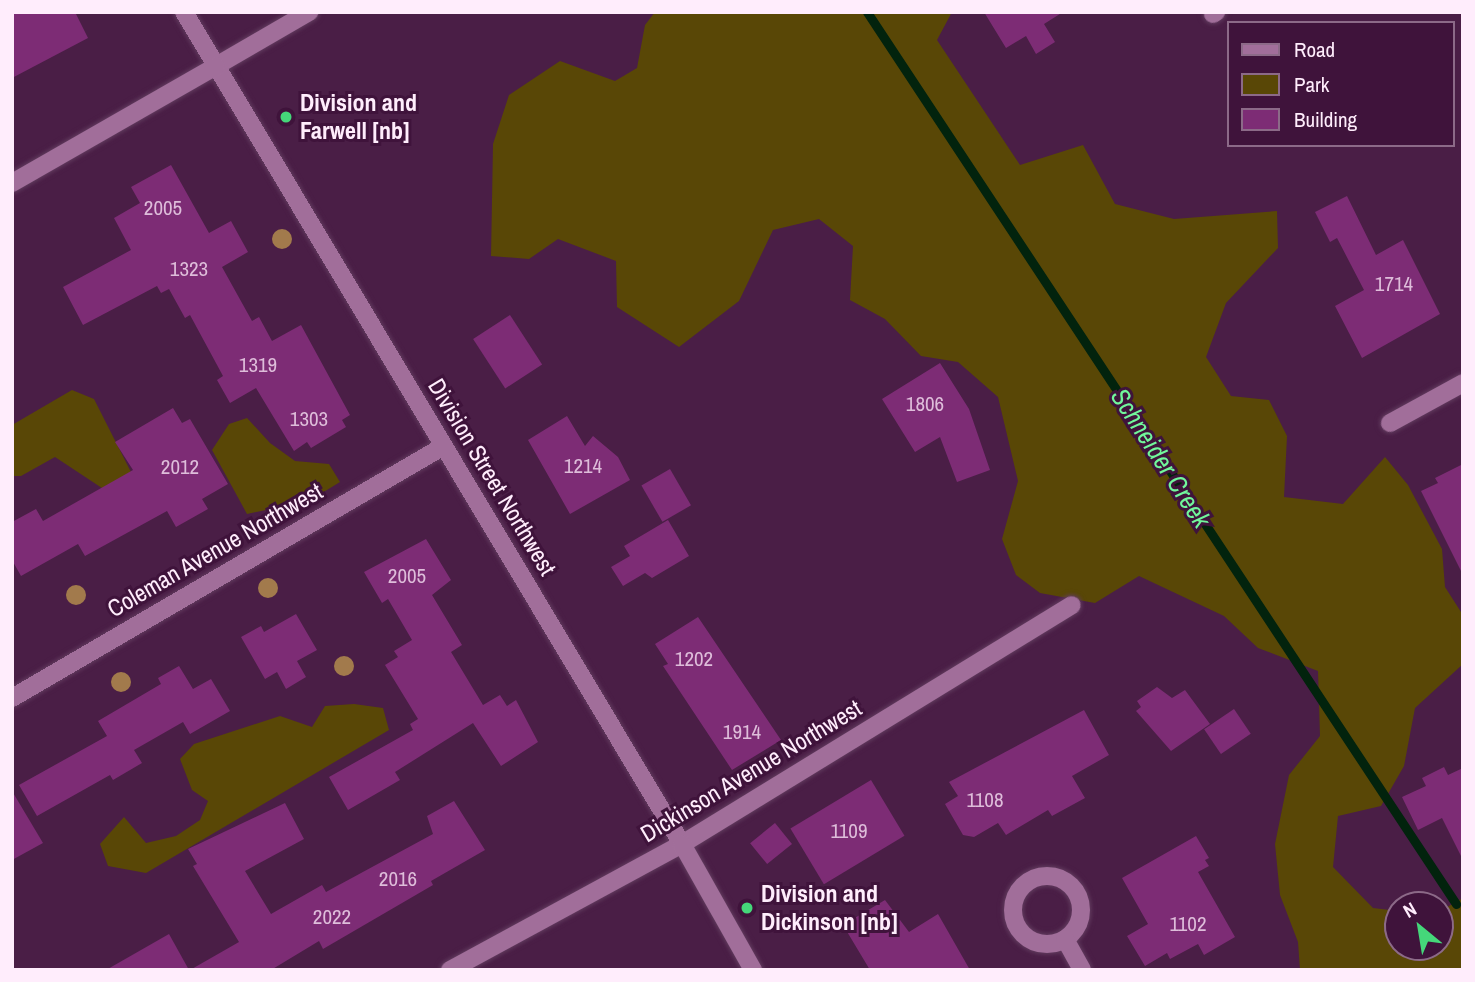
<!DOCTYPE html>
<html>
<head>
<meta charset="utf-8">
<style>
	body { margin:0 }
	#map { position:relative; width:1475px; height:982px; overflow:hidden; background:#4a1e46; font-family:"Archivo Narrow",sans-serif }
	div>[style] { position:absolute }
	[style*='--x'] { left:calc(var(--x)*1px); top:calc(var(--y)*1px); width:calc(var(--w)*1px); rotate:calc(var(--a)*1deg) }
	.green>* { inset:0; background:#594706 }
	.stream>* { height:9px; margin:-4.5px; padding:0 4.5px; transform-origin:4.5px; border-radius:4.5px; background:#02230d }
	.building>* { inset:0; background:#7d2c75; transform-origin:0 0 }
	.roads { filter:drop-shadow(0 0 2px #613b5e) drop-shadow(0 0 2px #613b5e) }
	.minor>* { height:18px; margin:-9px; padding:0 9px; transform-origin:9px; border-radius:9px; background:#a16e9a }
	.minor>.ring { margin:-9px; padding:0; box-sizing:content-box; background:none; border:18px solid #a16e9a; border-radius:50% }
	.tertiary>* { height:18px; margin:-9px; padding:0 9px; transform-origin:9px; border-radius:9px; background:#a16e9a }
	.trees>* { width:20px; height:20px; margin:-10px; border-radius:50%; background:#a27a4c }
	.dots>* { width:19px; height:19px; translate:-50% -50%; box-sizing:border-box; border:4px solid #3f133b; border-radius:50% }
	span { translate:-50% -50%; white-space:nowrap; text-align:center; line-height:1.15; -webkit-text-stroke:6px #3f133b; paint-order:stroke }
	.number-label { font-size:21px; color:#debdda }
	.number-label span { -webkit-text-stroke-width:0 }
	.poi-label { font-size:24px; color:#ffedfc; font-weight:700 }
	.left { translate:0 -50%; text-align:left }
	.street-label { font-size:24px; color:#ffedfc }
	.water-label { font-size:26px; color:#71f79b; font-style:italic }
	.frame { position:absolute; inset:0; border:14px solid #ffedfc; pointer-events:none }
	.legend { position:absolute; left:1227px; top:21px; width:228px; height:126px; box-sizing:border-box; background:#3f133b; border:2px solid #8c6a88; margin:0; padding:9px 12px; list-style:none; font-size:21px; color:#ffedfc }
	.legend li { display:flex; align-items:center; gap:14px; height:35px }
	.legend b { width:35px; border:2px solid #8c6a88 }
	.north { position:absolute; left:1384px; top:891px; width:70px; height:70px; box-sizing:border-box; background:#3f133b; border:2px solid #8c6a88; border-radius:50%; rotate:330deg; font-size:19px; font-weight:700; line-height:28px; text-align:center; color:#ffedfc }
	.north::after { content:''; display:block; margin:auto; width:24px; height:32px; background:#45d77a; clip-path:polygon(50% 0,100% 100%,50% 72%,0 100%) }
</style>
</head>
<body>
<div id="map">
	<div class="green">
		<div style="clip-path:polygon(655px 12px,952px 12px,937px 40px,1020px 165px,1083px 145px,1115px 204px,1174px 219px,1277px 211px,1278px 248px,1226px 303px,1206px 357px,1231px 396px,1269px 400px,1287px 436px,1284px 497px,1343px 504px,1385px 457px,1408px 485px,1442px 549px,1445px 587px,1461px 612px,1463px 664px,1415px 708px,1404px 766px,1381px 806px,1338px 816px,1333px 867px,1373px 908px,1398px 911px,1398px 947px,1440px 947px,1440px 911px,1463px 898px,1463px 970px,1300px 970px,1298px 942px,1280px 895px,1275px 844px,1289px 775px,1320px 736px,1318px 671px,1258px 648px,1224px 616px,1139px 576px,1095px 603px,1040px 593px,1016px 575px,1002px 539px,1018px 481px,998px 397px,958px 362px,921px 356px,885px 319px,850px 300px,853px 246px,819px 219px,773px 230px,739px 301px,679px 347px,617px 307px,616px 261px,558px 239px,529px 259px,491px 256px,493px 144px,509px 95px,560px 61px,615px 81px,637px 68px,645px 25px)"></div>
		<div style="clip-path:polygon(72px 390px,94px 399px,134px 478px,114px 496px,55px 457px,21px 476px,12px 476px,12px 425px)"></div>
		<div style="clip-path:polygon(247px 418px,270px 443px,295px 461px,329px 464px,340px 482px,309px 501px,247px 514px,212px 450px,229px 424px)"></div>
		<div style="clip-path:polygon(354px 704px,383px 708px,389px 730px,146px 873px,108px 866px,100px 844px,124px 817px,146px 843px,176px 836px,200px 820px,208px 801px,192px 790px,180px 759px,194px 744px,280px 716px,312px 727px,325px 706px)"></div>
	</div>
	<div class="stream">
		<div style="--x:867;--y:12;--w:1069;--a:56.56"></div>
	</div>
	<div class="building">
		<div style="clip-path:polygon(12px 12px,75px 12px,88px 38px,12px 78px)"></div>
		<div style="clip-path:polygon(984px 12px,1063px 12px,1044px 24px,1055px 42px,1036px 54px,1026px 36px,1006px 48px)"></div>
		<div style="clip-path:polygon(171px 165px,209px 233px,231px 221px,248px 252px,222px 267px,252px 321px,259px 317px,272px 341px,301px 325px,350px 415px,342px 420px,346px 427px,311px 448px,307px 442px,294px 451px,256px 388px,230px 403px,217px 380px,223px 376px,190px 315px,185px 318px,169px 289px,161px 293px,157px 286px,83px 325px,63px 287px,131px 250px,114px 218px,140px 203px,131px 187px)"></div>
		<div style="clip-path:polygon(1347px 196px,1376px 255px,1403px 240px,1440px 314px,1362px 358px,1335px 306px,1364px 290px,1337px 238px,1330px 242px,1315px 212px)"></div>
		<div style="left:510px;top:315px;width:59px;height:44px;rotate:57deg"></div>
		<div style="clip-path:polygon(940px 363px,969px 409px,990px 470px,957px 482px,940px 437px,915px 452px,882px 399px)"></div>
		<div style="clip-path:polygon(173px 408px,182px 423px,190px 419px,228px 484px,202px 499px,208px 509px,176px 527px,167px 511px,85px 556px,78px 544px,21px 576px,12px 560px,12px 522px,36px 509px,43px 521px,133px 470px,115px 442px)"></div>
		<div style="clip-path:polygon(567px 416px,585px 446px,593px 436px,618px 457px,630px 480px,570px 514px,528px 440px)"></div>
		<div style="clip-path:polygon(1463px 464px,1463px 575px,1421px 491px,1438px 483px,1435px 478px)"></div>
		<div style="left:670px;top:469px;width:42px;height:33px;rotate:60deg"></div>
		<div style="clip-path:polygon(668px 520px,689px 556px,652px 578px,645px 573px,623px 586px,611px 567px,630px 556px,624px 546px)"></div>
		<div style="clip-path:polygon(426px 539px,451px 580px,432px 595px,462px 645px,451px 652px,483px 705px,500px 695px,507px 706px,516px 700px,538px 742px,501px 766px,473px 723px,395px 772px,400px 780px,348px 810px,329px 777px,413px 730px,410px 724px,418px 719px,385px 665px,398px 657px,394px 651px,412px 640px,388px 599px,382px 603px,364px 572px)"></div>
		<div style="clip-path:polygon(296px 614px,317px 650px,297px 661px,306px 677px,286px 689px,277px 672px,265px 679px,241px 637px,261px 626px,264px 632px)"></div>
		<div style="clip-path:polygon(698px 617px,781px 740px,732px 770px,663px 666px,668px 664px,655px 644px)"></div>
		<div style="clip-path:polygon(179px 666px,193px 689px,211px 679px,230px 711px,190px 734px,183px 722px,134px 750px,142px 763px,113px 780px,110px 775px,37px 816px,19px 785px,107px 736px,98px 721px,161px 684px,158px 678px)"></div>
		<div style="clip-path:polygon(1157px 687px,1172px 698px,1185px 690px,1210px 724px,1171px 751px,1136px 711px,1141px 707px,1137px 701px)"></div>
		<div style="left:1234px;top:709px;width:30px;height:36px;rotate:56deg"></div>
		<div style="clip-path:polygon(1084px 710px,1109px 755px,1072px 776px,1085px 798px,1052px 816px,1048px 810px,1006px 835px,998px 823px,974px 837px,963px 835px,945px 804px,958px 796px,949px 782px)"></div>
		<div style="clip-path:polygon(1444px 767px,1448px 775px,1463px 768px,1463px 860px,1442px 818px,1418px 830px,1402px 797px,1426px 786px,1422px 778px)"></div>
		<div style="left:871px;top:780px;width:65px;height:94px;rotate:59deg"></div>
		<div style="clip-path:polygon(12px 791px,43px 843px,12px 860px)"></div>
		<div style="clip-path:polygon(454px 801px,485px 850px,431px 881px,433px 885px,323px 949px,319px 941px,271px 970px,190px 970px,239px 942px,193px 866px,197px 864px,188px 849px,285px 803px,304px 839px,245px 871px,271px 914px,322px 885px,326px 892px,433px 834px,427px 816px)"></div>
		<div style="left:775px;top:823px;width:27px;height:32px;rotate:51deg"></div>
		<div style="clip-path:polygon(1196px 836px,1209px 858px,1205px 860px,1209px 866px,1198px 872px,1235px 937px,1204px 955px,1198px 944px,1170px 959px,1167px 953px,1145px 966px,1127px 936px,1148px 924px,1122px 878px)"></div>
		<div style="clip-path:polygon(885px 900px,909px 932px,938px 914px,970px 970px,870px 970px,843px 925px)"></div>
		<div style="clip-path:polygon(169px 934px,189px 970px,106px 970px)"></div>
	</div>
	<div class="roads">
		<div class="minor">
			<div style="--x:1213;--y:14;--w:4;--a:-34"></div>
			<div style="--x:216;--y:66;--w:108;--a:-30.1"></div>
			<div style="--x:1390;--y:423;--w:83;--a:-28.7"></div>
			<div style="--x:12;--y:698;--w:500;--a:-30.26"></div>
			<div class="ring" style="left:1013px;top:876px;width:50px;height:50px"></div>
			<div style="--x:1065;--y:939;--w:35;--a:61"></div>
			<div style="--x:450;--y:970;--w:264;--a:-28.5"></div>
			<div style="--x:682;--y:844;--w:457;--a:-31.5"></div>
		</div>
		<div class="tertiary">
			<div style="--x:184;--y:12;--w:970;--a:59.1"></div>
			<div style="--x:682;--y:844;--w:145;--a:60.6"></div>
			<div style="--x:12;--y:183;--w:235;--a:-29.8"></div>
		</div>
	</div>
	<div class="trees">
		<div style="left:282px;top:239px"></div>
		<div style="left:268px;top:588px"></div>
		<div style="left:76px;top:595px"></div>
		<div style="left:344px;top:666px"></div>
		<div style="left:121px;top:682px"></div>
	</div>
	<div class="dots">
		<div style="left:286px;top:117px;background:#45d77a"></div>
		<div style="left:747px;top:908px;background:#45d77a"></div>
	</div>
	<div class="number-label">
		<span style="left:163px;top:208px">2005</span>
		<span style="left:189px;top:269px">1323</span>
		<span style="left:1394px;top:284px">1714</span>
		<span style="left:258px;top:365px">1319</span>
		<span style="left:925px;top:404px">1806</span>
		<span style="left:309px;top:419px">1303</span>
		<span style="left:583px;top:466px">1214</span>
		<span style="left:180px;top:467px">2012</span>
		<span style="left:407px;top:576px">2005</span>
		<span style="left:694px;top:659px">1202</span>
		<span style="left:742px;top:732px">1914</span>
		<span style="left:985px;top:800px">1108</span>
		<span style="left:849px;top:831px">1109</span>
		<span style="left:398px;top:879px">2016</span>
		<span style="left:332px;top:917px">2022</span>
		<span style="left:1188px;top:924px">1102</span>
	</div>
	<div class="poi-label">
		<span class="left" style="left:300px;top:117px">Division and<br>Farwell [nb]</span>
		<span class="left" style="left:761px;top:908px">Division and<br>Dickinson [nb]</span>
	</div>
	<div class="street-label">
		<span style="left:492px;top:477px;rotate:59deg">Division Street Northwest</span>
		<span style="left:215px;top:550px;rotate:-30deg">Coleman Avenue Northwest</span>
		<span style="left:751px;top:771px;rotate:-31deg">Dickinson Avenue Northwest</span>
	</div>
	<div class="water-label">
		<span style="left:1161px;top:458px;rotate:57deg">Schneider Creek</span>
	</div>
	<div class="frame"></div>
	<ul class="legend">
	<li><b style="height:9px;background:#a16e9a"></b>Road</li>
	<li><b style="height:19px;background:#594706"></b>Park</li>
	<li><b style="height:19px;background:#7d2c75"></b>Building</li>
	</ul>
	<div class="north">N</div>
</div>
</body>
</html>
